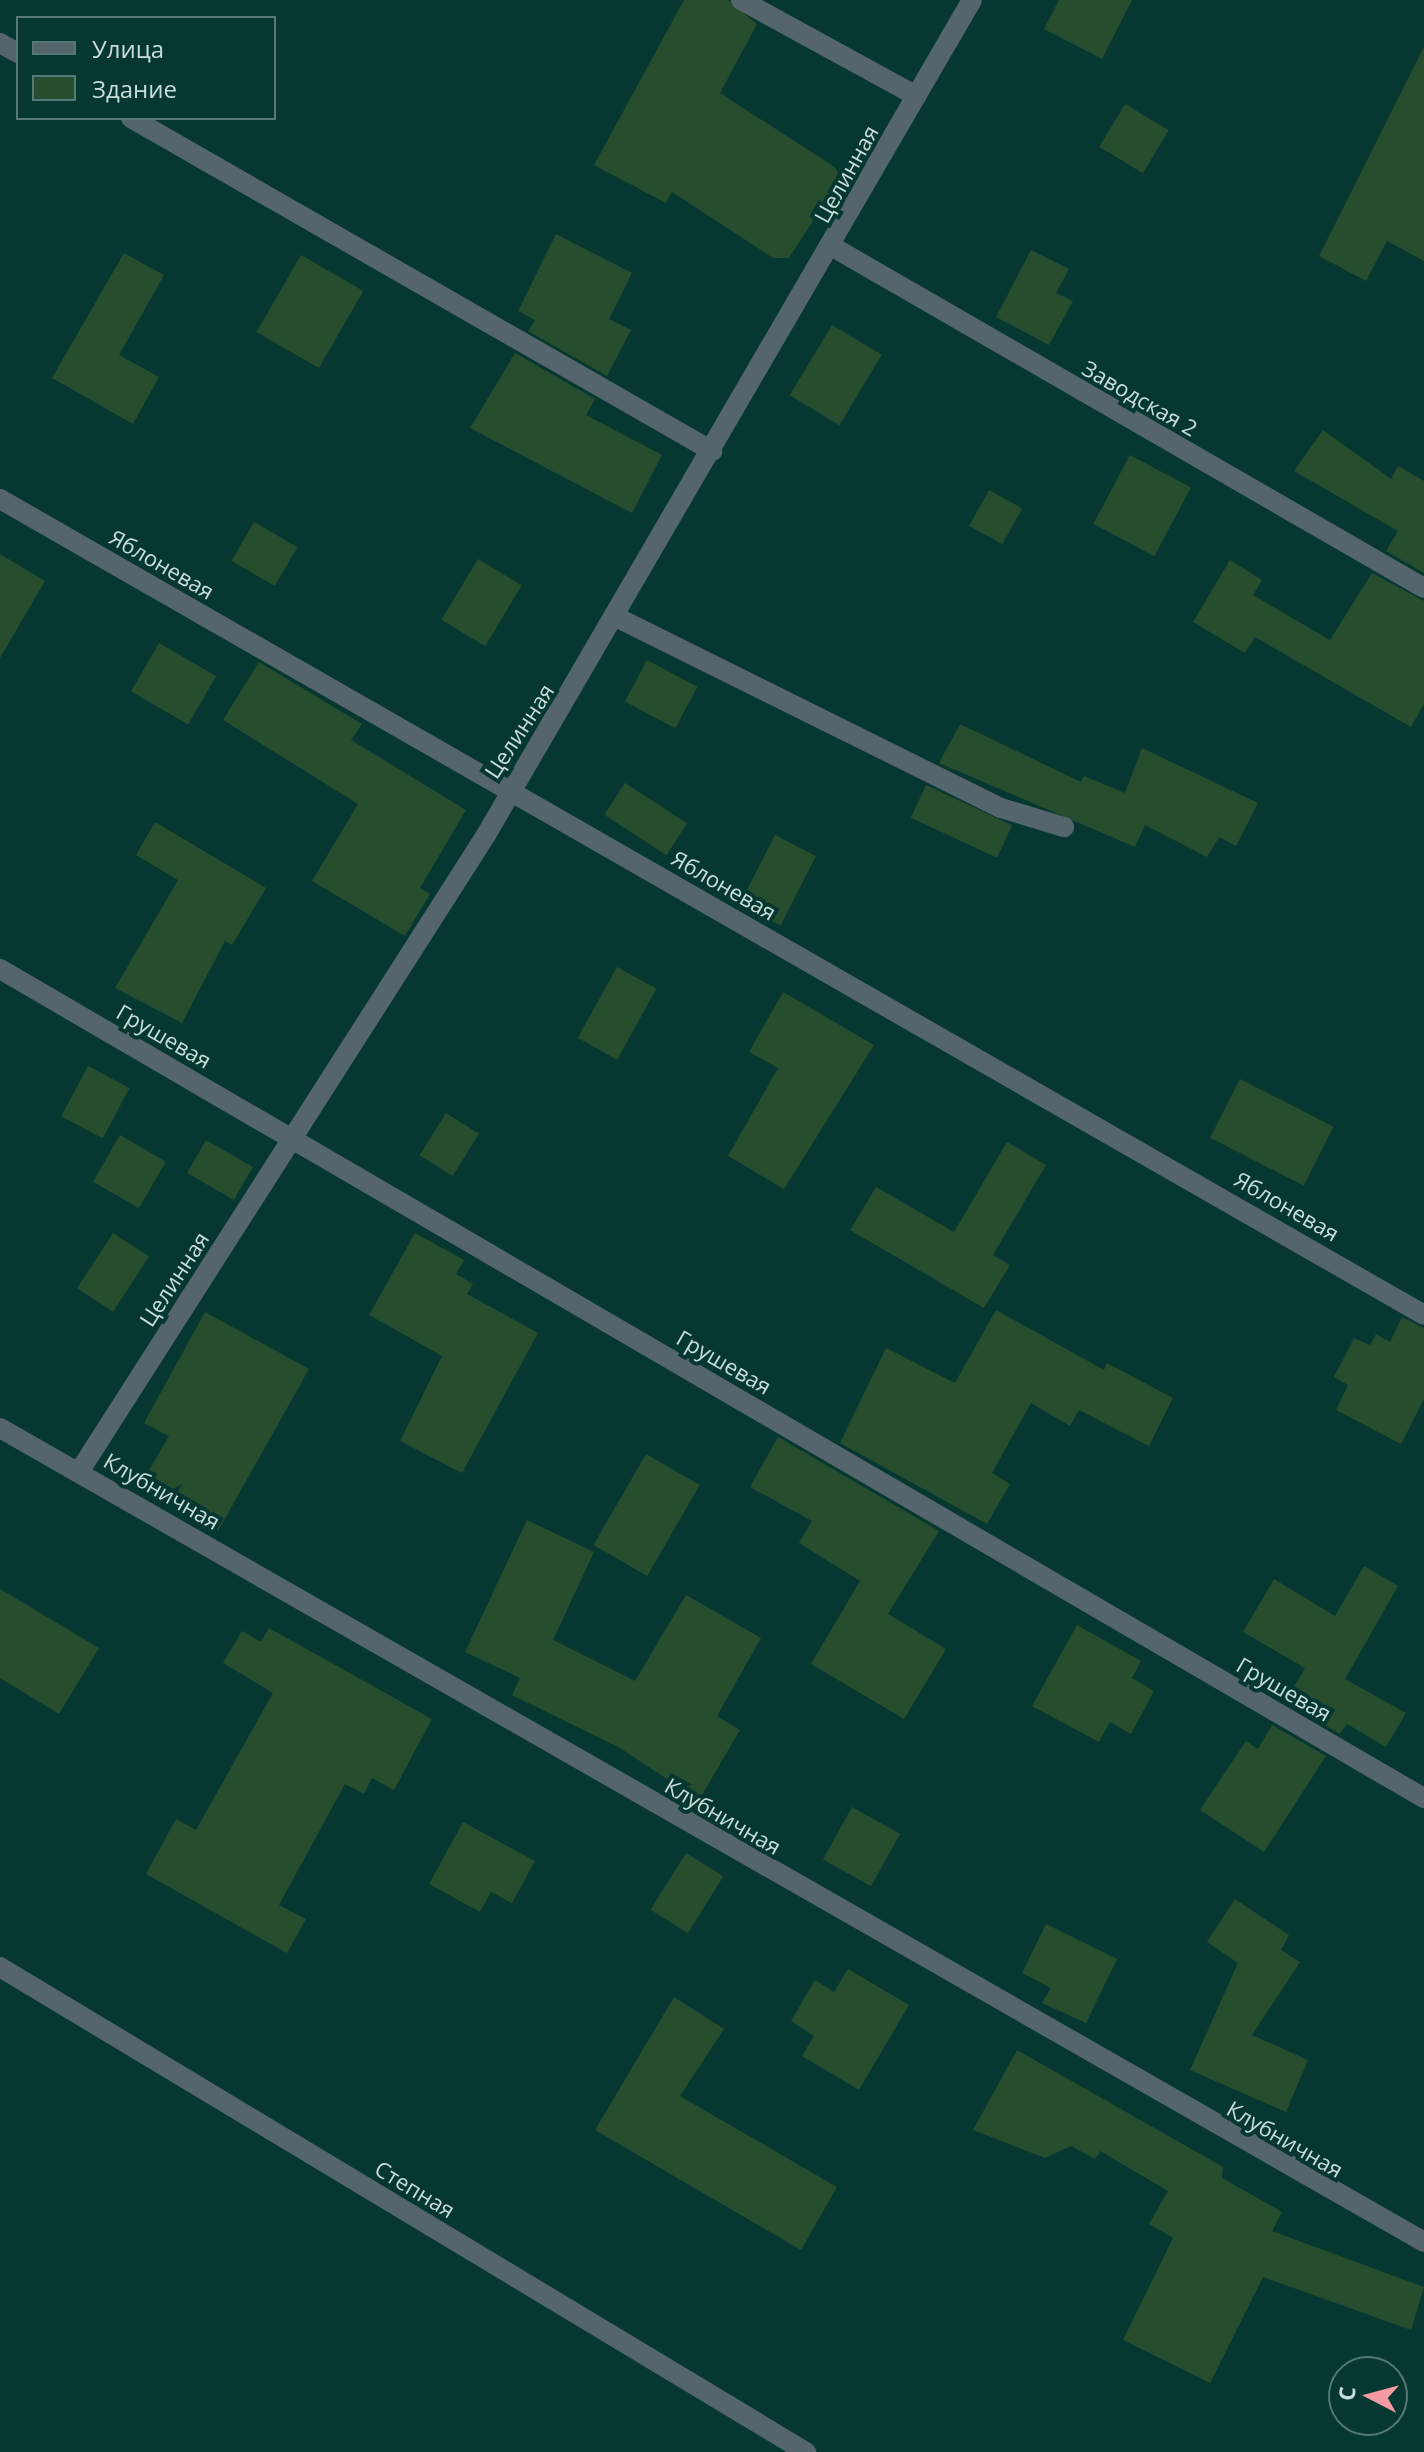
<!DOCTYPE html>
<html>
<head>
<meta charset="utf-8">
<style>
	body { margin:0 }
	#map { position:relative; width:1424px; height:2452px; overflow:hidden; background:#073731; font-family:"Open Sans",sans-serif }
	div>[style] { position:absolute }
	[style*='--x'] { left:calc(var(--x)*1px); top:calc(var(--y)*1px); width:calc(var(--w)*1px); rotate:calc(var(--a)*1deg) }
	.building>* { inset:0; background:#274d2f; transform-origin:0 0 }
	.minor>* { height:20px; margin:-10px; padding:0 10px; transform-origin:10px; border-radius:10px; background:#54666b }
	span { translate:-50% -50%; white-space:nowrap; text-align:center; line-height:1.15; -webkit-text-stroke:8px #073731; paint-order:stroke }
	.street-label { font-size:22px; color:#c7ddd9 }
	.legend { position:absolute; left:16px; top:16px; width:260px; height:104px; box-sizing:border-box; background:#073731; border:2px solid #547974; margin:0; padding:10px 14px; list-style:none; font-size:24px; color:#c7ddd9 }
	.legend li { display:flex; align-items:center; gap:16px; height:40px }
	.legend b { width:40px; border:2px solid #547974 }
	.north { position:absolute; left:1328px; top:2356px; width:80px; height:80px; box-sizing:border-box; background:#073731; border:2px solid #547974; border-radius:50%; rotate:276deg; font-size:22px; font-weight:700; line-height:32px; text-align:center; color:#c7ddd9 }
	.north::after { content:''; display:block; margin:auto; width:28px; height:36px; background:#f49aa3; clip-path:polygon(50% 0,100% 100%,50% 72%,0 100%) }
</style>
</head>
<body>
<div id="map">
	<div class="building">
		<div style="clip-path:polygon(684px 0,728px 0,757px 24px,720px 93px,844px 173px,789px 258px,773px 258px,672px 192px,666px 203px,594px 165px)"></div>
		<div style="clip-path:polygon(1059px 0,1132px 0,1102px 59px,1044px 29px)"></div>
		<div style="clip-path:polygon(1424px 47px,1424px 261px,1387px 241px,1366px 281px,1319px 256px)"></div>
		<div style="left:1125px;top:104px;width:51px;height:50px;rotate:31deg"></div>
		<div style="clip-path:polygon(556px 234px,632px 273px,609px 319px,631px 330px,607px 376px,528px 331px,535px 320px,518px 311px)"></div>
		<div style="clip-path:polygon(1031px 250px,1069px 269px,1056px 293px,1073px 301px,1049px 345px,996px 317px)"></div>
		<div style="clip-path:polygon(124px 253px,164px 275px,119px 355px,159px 377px,133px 424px,52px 378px)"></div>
		<div style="left:301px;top:255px;width:72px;height:89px;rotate:30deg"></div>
		<div style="left:832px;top:325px;width:58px;height:82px;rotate:31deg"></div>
		<div style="clip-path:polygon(515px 353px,595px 399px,586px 415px,662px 455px,632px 513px,470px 428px)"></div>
		<div style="clip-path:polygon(1323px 430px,1391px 479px,1398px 466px,1424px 481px,1424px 573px,1386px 551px,1398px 531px,1294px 471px)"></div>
		<div style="left:1130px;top:455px;width:69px;height:78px;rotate:28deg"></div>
		<div style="left:989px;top:490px;width:38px;height:41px;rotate:29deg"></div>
		<div style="left:254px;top:522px;width:50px;height:45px;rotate:30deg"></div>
		<div style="clip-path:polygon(0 554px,45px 581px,0 658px)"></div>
		<div style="left:478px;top:559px;width:51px;height:71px;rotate:31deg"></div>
		<div style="clip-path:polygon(1230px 560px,1262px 580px,1253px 595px,1330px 640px,1372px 573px,1424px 601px,1424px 704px,1411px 727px,1255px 637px,1245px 653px,1193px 622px)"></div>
		<div style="left:159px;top:643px;width:66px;height:56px;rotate:30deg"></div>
		<div style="left:647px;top:660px;width:57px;height:47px;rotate:28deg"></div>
		<div style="clip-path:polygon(259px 662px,362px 724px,351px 740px,466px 810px,420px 888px,430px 894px,405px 936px,312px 881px,358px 804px,223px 720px)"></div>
		<div style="clip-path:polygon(960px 724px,1081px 782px,1084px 776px,1125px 793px,1142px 748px,1258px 803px,1236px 846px,1219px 837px,1207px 857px,1145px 825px,1135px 847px,939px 763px)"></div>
		<div style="left:625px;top:783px;width:74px;height:38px;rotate:33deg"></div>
		<div style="left:926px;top:785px;width:95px;height:36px;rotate:25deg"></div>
		<div style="clip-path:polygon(155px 822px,266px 888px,232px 945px,225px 941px,182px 1023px,115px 988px,178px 880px,136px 855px)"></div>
		<div style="left:775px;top:835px;width:46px;height:78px;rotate:27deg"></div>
		<div style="left:617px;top:967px;width:45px;height:81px;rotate:29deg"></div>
		<div style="clip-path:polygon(783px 992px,874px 1045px,784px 1189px,728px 1156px,778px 1068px,749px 1052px)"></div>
		<div style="left:88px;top:1066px;width:47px;height:57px;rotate:28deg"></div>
		<div style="left:1240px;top:1079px;width:105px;height:66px;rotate:27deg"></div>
		<div style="left:446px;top:1113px;width:39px;height:50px;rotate:32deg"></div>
		<div style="left:120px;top:1135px;width:53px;height:54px;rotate:30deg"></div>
		<div style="left:206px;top:1140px;width:54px;height:38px;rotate:30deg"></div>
		<div style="clip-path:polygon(1007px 1142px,1046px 1165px,993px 1255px,1010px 1265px,984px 1308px,850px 1230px,876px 1187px,954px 1232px)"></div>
		<div style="left:113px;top:1233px;width:43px;height:66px;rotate:33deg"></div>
		<div style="clip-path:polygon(415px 1233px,464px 1260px,456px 1274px,473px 1284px,467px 1294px,538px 1333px,462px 1473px,400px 1441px,442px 1356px,369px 1315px)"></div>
		<div style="clip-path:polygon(996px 1310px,1104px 1370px,1107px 1363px,1173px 1398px,1149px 1446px,1079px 1410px,1070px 1426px,1031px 1403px,992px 1473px,1010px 1484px,987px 1524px,840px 1443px,886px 1348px,955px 1383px)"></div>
		<div style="clip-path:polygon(205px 1312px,309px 1369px,218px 1531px,140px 1485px,169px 1436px,144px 1423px)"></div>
		<div style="clip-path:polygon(1402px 1317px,1424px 1328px,1424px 1399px,1401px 1444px,1336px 1410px,1348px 1385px,1334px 1377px,1354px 1338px,1370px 1345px,1376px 1334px,1390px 1342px)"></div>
		<div style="clip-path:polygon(778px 1437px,939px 1531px,888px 1614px,946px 1649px,904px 1719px,811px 1664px,860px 1581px,799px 1543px,812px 1521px,750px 1487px)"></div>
		<div style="left:646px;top:1454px;width:62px;height:105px;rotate:30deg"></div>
		<div style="clip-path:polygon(527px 1520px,594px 1552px,553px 1640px,635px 1681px,686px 1595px,761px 1638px,717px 1716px,740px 1730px,699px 1800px,620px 1748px,512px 1695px,520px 1678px,465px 1652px)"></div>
		<div style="clip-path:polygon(1364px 1566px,1398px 1586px,1345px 1679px,1406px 1713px,1386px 1747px,1347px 1724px,1340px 1734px,1285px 1702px,1305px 1668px,1243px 1632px,1274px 1579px,1335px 1616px)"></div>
		<div style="clip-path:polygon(0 1589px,99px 1648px,59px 1714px,0 1678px)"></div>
		<div style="clip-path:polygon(1077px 1625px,1141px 1661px,1132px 1678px,1154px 1691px,1131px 1734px,1110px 1722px,1099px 1742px,1032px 1706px)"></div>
		<div style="clip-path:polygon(269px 1628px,432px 1719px,394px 1790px,372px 1778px,364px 1794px,345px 1784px,279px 1905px,306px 1919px,287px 1953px,146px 1874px,176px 1819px,196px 1830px,273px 1693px,223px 1663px,242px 1631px,261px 1642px)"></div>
		<div style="clip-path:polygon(1272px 1725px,1326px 1756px,1264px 1852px,1200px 1810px,1246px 1741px,1258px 1749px)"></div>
		<div style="left:852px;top:1807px;width:55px;height:60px;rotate:29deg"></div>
		<div style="clip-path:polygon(463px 1822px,535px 1861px,512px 1903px,491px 1892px,480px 1912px,429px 1884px)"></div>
		<div style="left:686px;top:1853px;width:44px;height:67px;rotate:32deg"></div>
		<div style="clip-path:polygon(1235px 1899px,1289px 1935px,1281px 1950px,1300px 1962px,1252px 2035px,1308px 2060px,1286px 2112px,1190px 2070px,1238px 1963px,1207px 1942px)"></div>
		<div style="clip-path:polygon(1046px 1924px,1117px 1959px,1086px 2023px,1042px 2003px,1051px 1988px,1022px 1973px)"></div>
		<div style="clip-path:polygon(848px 1969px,909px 2005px,859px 2090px,802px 2056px,814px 2036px,791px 2021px,815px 1980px,834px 1992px)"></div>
		<div style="clip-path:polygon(674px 1997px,724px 2029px,680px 2096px,837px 2187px,801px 2250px,595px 2130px)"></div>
		<div style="clip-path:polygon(1017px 2050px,1223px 2167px,1222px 2178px,1282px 2212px,1272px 2231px,1424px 2287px,1411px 2330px,1263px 2277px,1210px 2383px,1123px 2340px,1173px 2238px,1149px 2224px,1168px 2191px,1100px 2151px,1095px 2159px,1071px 2146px,1045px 2158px,973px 2130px)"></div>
	</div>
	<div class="minor">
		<div style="--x:741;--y:0;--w:200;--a:28.7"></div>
		<div style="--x:0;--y:43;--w:21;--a:29"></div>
		<div style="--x:131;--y:118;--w:670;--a:29.82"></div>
		<div style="--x:833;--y:247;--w:682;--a:29.98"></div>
		<div style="--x:0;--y:499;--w:1641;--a:29.81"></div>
		<div style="--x:616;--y:617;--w:430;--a:26.4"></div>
		<div style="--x:1001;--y:808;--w:66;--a:16.8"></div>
		<div style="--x:0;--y:969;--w:1648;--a:30.21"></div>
		<div style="--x:0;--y:1428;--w:1640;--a:29.75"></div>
		<div style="--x:79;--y:1472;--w:756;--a:-57.42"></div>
		<div style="--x:486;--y:835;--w:966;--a:-59.8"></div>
		<div style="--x:0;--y:1967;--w:941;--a:31.04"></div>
	</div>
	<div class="street-label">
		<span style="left:846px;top:174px;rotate:-61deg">Целинная</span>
		<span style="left:1140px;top:398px;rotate:30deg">Заводская 2</span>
		<span style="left:162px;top:564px;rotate:30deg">Яблоневая</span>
		<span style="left:519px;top:731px;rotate:-57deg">Целинная</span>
		<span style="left:724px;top:885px;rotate:30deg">Яблоневая</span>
		<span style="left:164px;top:1036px;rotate:30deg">Грушевая</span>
		<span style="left:1287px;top:1206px;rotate:30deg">Яблоневая</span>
		<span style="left:174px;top:1279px;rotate:-57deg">Целинная</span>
		<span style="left:724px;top:1362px;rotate:30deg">Грушевая</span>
		<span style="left:162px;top:1491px;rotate:30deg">Клубничная</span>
		<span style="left:1284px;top:1689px;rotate:30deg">Грушевая</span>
		<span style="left:723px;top:1816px;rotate:30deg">Клубничная</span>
		<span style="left:1285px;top:2139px;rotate:30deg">Клубничная</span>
		<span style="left:415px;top:2189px;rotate:31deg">Степная</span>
	</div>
	<ul class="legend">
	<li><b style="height:10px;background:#54666b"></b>Улица</li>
	<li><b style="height:22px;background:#274d2f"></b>Здание</li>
	</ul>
	<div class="north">С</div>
</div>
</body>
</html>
